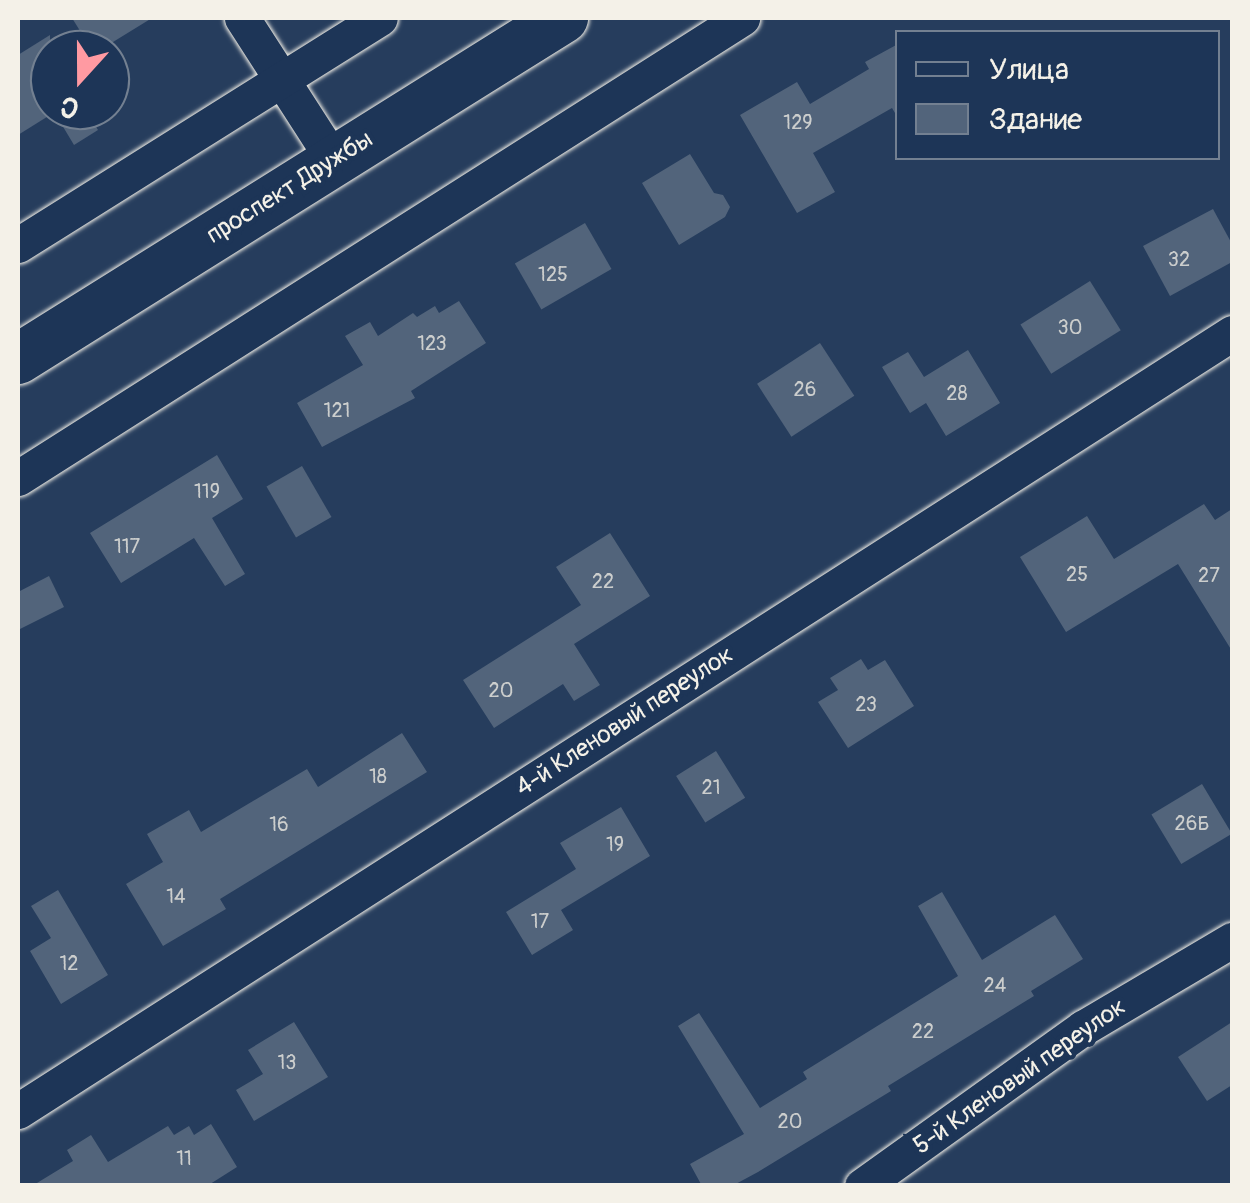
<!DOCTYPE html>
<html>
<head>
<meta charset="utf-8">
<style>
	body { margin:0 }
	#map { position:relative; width:1250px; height:1203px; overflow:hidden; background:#263d5d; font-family:Pangolin,sans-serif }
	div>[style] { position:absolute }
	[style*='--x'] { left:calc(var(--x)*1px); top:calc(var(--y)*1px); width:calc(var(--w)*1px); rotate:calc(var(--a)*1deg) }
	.building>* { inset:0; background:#52647b; transform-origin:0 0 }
	.roads { filter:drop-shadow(0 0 2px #f4f1e8) drop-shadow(0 0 2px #f4f1e8) }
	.minor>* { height:35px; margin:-17.5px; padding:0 17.5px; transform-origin:17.5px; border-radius:17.5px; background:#1d3557 }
	.secondary>* { height:50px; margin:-25px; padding:0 25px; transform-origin:25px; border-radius:25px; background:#1d3557 }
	span { translate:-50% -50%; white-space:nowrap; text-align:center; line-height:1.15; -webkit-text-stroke:9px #1d3557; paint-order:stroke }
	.number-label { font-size:20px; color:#cccecd }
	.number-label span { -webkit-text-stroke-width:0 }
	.street-label { font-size:25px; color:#f4f1e8 }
	.frame { position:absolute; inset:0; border:20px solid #f4f1e8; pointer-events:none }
	.legend { position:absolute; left:895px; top:30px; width:325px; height:130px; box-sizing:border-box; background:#1d3557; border:2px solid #738091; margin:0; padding:12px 18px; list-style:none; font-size:30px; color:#f4f1e8 }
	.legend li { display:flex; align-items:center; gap:20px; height:50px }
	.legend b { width:50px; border:2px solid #738091 }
	.north { position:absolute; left:30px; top:30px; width:100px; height:100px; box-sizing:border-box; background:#1d3557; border:2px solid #738091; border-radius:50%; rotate:201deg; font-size:28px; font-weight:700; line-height:40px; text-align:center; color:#f4f1e8 }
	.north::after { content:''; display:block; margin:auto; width:35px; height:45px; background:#ff9aa2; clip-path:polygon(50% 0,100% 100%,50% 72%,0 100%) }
</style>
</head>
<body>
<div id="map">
	<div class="building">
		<div style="clip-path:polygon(72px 18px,152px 18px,100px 50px,92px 50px)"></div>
		<div style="clip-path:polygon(50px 35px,50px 115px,18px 135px,18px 55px)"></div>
		<div style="clip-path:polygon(898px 44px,898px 118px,892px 108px,813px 153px,835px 192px,797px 213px,740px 115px,797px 82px,810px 104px,869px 69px,865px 62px)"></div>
		<div style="clip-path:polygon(53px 110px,86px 110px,98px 130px,74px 145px)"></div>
		<div style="clip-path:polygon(690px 154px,714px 193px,723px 195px,730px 207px,725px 217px,679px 245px,642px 183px)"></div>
		<div style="clip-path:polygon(1213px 209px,1232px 244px,1232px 262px,1170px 296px,1143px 246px)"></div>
		<div style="left:585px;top:223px;width:53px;height:81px;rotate:60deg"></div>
		<div style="left:1090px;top:281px;width:58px;height:82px;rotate:58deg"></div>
		<div style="clip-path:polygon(459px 301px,486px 343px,411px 391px,415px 398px,322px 447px,297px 403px,363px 365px,345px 336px,370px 322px,378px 336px,413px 313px,417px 317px,435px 306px,439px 313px)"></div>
		<div style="left:820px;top:343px;width:63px;height:75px;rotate:57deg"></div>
		<div style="clip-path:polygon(968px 350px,1000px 403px,946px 436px,926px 403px,910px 413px,882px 367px,908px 352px,924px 377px)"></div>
		<div style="clip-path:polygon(217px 455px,243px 499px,212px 518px,245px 574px,225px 586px,194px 538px,121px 583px,90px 533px)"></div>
		<div style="left:302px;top:466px;width:59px;height:41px;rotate:60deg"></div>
		<div style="clip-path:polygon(1204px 504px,1215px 520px,1232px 509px,1232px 651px,1178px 564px,1066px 632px,1020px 557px,1087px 516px,1114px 559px)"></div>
		<div style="clip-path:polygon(610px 533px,650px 596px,574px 644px,600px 685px,574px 701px,563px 684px,494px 728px,463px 680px,581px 605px,556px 567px)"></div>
		<div style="clip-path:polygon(49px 576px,64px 607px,18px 630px,18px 592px)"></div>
		<div style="clip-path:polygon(861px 659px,868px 670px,885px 660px,914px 706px,848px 748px,818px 702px,838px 690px,830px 678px)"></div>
		<div style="clip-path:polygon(402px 733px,427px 772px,220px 899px,226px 909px,163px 946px,126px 884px,163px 862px,147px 834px,189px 810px,201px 832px,307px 769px,318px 787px)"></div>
		<div style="left:716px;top:751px;width:55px;height:47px;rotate:58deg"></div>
		<div style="left:1202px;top:784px;width:58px;height:59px;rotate:59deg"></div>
		<div style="clip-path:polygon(621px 807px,650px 856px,561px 910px,573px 930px,532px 955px,506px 912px,576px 869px,560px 843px)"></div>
		<div style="clip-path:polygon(58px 890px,108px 975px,61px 1004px,30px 951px,51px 938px,31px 906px)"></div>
		<div style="clip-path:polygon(942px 892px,982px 960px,1055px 915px,1083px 959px,1031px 991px,1034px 996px,888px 1086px,891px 1091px,758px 1172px,732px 1186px,702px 1186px,690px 1164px,744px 1134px,678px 1026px,699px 1013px,760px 1108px,807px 1079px,803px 1072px,958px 976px,918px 906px)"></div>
		<div style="clip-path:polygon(294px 1022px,328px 1077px,254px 1121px,236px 1090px,263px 1074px,248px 1050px)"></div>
		<div style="clip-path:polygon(1232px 1022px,1232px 1085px,1207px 1101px,1178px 1057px)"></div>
		<div style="clip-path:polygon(211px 1124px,237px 1167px,207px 1186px,32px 1186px,73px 1161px,67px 1150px,91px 1135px,108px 1162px,168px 1126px,174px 1135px,189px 1126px,194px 1135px)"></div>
	</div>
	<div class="roads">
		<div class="minor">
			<div style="--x:242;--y:18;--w:170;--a:57.2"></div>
			<div style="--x:18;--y:245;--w:427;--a:-32.1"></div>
			<div style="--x:18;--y:478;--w:858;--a:-32.43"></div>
			<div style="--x:18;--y:1111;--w:1442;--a:-32.65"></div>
			<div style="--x:862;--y:1186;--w:272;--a:-35.6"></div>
			<div style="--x:1083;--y:1028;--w:173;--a:-30.6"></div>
		</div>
		<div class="secondary">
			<div style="--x:18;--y:359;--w:643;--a:-32.03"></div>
		</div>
	</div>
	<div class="number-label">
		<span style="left:798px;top:122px">129</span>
		<span style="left:1179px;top:259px">32</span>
		<span style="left:553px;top:274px">125</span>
		<span style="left:1070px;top:327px">30</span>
		<span style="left:432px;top:343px">123</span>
		<span style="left:805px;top:389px">26</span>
		<span style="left:957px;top:393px">28</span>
		<span style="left:337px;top:410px">121</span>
		<span style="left:207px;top:491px">119</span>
		<span style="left:127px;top:546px">117</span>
		<span style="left:1077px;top:574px">25</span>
		<span style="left:1209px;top:575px">27</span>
		<span style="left:603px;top:581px">22</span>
		<span style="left:501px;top:690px">20</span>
		<span style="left:866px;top:704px">23</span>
		<span style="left:378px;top:776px">18</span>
		<span style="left:711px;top:787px">21</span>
		<span style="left:1192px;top:823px">26Б</span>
		<span style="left:279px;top:824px">16</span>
		<span style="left:615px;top:844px">19</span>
		<span style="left:176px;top:896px">14</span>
		<span style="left:540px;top:921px">17</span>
		<span style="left:69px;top:963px">12</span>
		<span style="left:995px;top:985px">24</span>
		<span style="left:923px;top:1031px">22</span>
		<span style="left:287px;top:1062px">13</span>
		<span style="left:790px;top:1121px">20</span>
		<span style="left:184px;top:1158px">11</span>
	</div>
	<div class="street-label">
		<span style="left:290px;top:188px;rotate:-32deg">проспект Дружбы</span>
		<span style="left:625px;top:722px;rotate:-33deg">4-й Кленовый переулок</span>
		<span style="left:1020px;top:1077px;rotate:-35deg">5-й Кленовый переулок</span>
	</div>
	<div class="frame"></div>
	<ul class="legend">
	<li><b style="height:12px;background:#1d3557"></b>Улица</li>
	<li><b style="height:28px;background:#52647b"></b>Здание</li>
	</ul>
	<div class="north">С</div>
</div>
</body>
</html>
